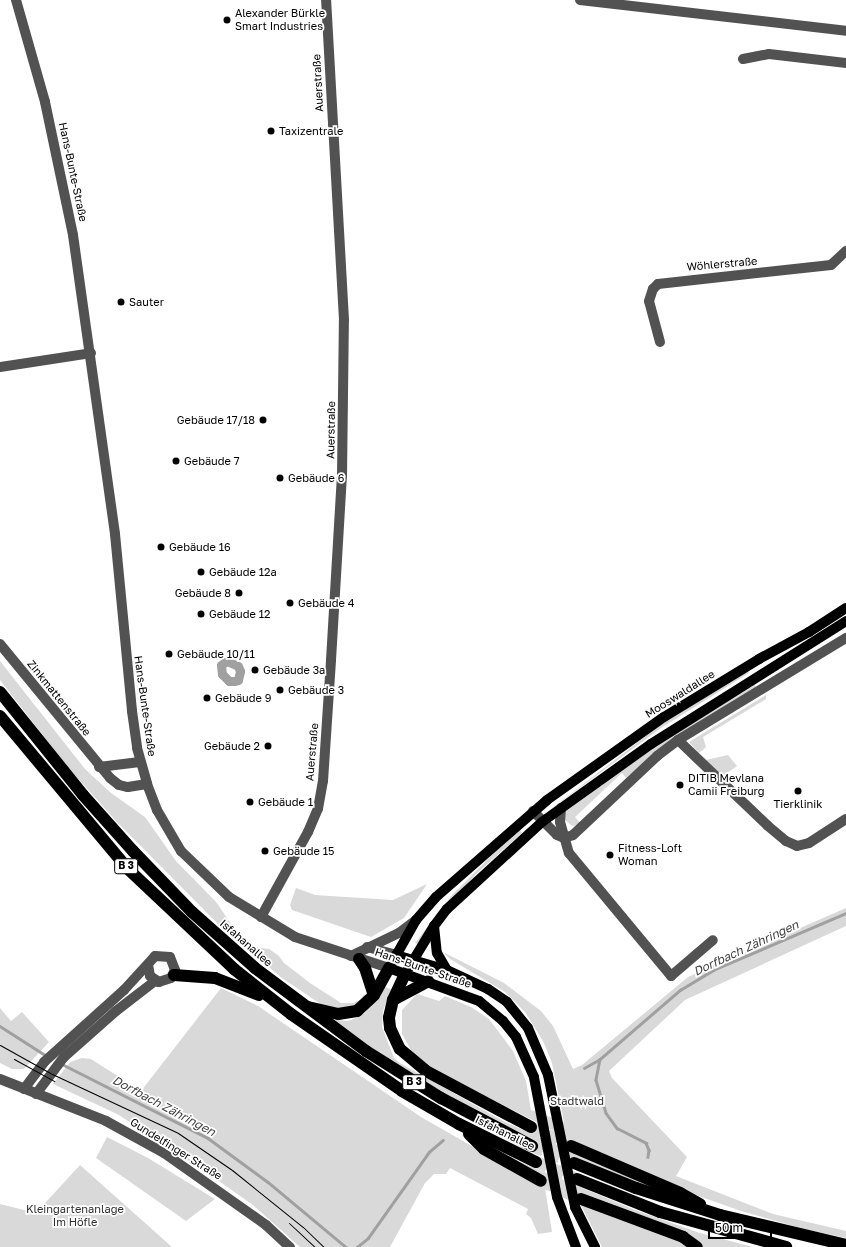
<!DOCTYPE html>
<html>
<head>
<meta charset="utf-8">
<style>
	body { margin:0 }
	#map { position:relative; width:846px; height:1247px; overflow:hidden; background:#fff; font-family:"Golos Text",sans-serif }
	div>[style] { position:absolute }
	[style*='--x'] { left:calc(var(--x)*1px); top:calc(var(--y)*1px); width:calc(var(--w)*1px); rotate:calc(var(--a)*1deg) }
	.green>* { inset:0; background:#d9d9d9 }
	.stream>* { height:2.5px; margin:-1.25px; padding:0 1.25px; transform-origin:1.25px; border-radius:1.25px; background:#a0a0a0 }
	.canal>* { height:9px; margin:-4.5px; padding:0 4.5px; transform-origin:4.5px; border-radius:4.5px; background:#a0a0a0 }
	.highway-tunnel>* { height:12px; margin-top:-6px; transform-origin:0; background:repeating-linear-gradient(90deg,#d9d9d9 0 12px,transparent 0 18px) }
	.minor>* { height:10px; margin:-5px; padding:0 5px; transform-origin:5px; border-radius:5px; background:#525252 }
	.major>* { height:10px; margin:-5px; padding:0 5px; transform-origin:5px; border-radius:5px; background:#000 }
	.highway>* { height:12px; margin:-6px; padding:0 6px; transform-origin:6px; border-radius:6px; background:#000 }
	.tram>* { height:1px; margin:-0.5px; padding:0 0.5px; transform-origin:0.5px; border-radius:0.5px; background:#000 }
	.dots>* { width:11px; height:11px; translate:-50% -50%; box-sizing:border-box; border:2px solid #fff; border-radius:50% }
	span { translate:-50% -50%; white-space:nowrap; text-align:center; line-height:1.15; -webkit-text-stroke:3.5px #fff; paint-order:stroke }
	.shield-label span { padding:1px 3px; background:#fff; border:1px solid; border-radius:3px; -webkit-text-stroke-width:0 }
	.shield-label { font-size:10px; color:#000; font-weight:700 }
	.poi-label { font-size:11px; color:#000 }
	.left { translate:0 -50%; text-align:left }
	.right { translate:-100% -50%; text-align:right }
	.street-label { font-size:11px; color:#000 }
	.park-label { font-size:11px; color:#303030 }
	.water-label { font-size:12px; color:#414141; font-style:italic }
	.scale { position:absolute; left:708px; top:1221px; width:64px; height:18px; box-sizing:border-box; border:2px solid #000; border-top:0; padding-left:5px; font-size:12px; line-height:14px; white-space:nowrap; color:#000; -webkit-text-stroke:3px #fff; paint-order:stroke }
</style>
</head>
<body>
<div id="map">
	<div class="green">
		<div style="clip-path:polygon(0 661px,85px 769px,111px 793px,145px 817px,176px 861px,217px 903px,242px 941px,255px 947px,269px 949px,279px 956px,284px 963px,310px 983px,341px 1003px,353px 1003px,360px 1000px,364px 994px,365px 1000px,360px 1004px,341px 1010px,322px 1005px,282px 978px,220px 926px,115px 820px,67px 766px,0 680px)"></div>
		<div style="clip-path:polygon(747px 671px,749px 673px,661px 728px,547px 812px,659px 726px)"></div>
		<div style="clip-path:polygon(755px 685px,756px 687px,671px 739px,626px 778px,622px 773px,575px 817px,581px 824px,572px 826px,565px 820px,565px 812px,654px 747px)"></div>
		<div style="clip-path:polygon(766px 695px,766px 699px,703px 737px,706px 747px,699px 753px,689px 742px)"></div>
		<div style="clip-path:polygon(728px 755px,737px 766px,723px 776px,706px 760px)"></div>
		<div style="clip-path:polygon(519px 828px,522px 833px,475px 875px,418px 944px,415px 943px,452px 895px)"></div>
		<div style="clip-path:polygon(427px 884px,404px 918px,371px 937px,292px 910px,290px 905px,296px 888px,315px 895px,393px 900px)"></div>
		<div style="clip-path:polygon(846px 908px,846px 926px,685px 1000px,609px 1071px,612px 1078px,687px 1157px,676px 1176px,773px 1214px,846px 1231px,846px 1238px,804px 1229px,741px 1211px,679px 1189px,608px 1159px,433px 1069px,413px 1054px,402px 1034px,402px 1010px,417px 994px,439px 1001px,445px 996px,471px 1007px,489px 1019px,513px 1051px,526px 1081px,531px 1110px,564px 1122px,552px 1063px,543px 1041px,525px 1012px,505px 992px,450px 959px,443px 952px,504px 983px,541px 1011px,553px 1026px,573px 1069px,582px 1065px,688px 977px)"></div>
		<div style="clip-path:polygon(385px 987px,391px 989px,383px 1011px,382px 1027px,394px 1058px,400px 1063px,505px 1122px,655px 1189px,573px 1158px,504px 1126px,433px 1088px,327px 1019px,348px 1021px,356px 1018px,365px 1013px)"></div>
		<div style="clip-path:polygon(221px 988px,258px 1006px,421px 1117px,544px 1187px,543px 1178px,504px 1155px,635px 1210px,700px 1233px,753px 1247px,602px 1247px,582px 1207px,545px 1188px,552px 1232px,538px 1234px,531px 1218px,526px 1214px,528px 1209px,450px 1168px,446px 1174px,434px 1174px,425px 1183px,390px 1247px,300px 1247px,253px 1205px,216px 1179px,119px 1115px,53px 1084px,70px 1062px,82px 1058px,91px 1059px,141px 1091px)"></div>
		<div style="clip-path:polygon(0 1008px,11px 1021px,22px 1012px,49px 1042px,24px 1069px,12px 1069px,0 1063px)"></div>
		<div style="clip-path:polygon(107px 1137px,148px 1158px,215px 1199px,186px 1221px,96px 1158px)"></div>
		<div style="clip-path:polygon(80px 1165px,172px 1247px,0 1247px,0 1204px,36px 1213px)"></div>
	</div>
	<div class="stream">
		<div style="--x:0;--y:1026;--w:56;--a:32.6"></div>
		<div style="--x:600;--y:1059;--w:21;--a:101"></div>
		<div style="--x:596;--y:1080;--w:34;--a:73"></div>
		<div style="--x:606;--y:1113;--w:19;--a:54"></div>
		<div style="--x:617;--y:1128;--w:33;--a:27"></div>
		<div style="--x:646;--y:1143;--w:8;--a:67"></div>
		<div style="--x:649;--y:1150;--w:7;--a:98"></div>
		<div style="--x:62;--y:1064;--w:164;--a:26.9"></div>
		<div style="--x:208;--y:1138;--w:74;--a:36.3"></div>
		<div style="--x:268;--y:1182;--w:102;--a:39.8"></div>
		<div style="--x:584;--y:1068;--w:18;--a:-29"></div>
		<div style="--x:600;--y:1059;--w:106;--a:-40.8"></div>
		<div style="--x:680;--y:990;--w:39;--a:-31"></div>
		<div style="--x:713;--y:970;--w:145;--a:-23.2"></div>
		<div style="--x:357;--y:1247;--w:14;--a:-39"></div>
		<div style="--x:368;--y:1238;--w:105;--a:-54.7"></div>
		<div style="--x:429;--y:1152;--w:18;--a:-41"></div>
	</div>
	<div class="canal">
		<div style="--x:225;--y:662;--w:5;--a:143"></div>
		<div style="--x:221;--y:665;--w:9;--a:84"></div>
		<div style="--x:222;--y:674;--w:10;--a:45"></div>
		<div style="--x:229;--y:681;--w:5;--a:0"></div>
		<div style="--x:234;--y:681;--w:4;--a:-14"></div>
		<div style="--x:238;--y:680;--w:9;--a:-77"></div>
		<div style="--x:240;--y:671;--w:5;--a:-112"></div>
		<div style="--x:238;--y:666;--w:10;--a:-156"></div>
	</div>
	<div class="highway-tunnel">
		<div style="--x:531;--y:1127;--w:43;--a:26"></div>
		<div style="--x:532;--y:1146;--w:45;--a:22"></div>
		<div style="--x:536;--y:1162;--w:44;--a:22.5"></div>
		<div style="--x:541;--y:1181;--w:44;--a:24.2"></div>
	</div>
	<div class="minor">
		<div style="--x:16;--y:0;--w:106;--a:74.1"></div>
		<div style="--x:45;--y:102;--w:136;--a:78.1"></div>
		<div style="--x:73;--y:235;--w:302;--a:82"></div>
		<div style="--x:115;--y:534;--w:178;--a:84.5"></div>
		<div style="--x:132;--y:711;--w:37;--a:82"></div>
		<div style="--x:137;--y:748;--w:37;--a:74"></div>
		<div style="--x:147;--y:784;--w:28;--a:69"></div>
		<div style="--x:157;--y:810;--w:48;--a:59.7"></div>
		<div style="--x:181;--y:851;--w:66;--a:43.8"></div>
		<div style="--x:229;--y:897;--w:77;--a:31.2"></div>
		<div style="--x:295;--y:937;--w:99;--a:18.3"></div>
		<div style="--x:580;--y:0;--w:268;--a:6.6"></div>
		<div style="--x:743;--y:59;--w:26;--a:-11"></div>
		<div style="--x:769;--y:54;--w:78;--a:6.7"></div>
		<div style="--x:660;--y:342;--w:42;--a:-105"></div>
		<div style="--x:649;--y:301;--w:13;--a:-72"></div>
		<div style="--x:653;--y:289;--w:7;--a:-45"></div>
		<div style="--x:658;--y:284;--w:174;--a:-6.3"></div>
		<div style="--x:831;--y:265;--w:21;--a:-43"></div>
		<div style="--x:0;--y:367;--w:92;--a:-8.7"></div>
		<div style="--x:0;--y:644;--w:173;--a:50.6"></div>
		<div style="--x:110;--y:778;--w:11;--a:38"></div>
		<div style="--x:119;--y:785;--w:9;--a:13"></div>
		<div style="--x:128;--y:787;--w:19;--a:-9"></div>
		<div style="--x:678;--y:740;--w:124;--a:43.7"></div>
		<div style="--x:768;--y:826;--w:23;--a:40"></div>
		<div style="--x:786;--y:841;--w:12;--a:24"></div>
		<div style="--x:797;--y:846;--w:12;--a:-14"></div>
		<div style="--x:809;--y:843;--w:44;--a:-33"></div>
		<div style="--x:99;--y:767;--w:41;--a:-7"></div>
		<div style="--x:561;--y:808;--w:14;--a:94"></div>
		<div style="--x:560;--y:822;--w:32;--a:74"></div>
		<div style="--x:569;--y:853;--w:160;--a:50.3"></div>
		<div style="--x:671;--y:976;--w:55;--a:-40.6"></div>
		<div style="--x:533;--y:811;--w:34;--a:45"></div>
		<div style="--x:557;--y:835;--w:8;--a:23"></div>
		<div style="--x:564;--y:838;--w:9;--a:-18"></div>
		<div style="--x:573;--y:835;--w:115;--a:-43.2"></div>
		<div style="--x:657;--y:756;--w:26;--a:-37"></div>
		<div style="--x:678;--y:740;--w:197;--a:-31.3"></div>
		<div style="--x:261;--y:917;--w:97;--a:-61.1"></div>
		<div style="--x:308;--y:832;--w:25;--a:-67"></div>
		<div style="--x:318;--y:809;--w:28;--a:-80"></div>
		<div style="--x:323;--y:781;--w:121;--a:-86.2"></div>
		<div style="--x:331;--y:660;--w:184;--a:-86.6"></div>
		<div style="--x:342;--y:476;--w:156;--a:-89.3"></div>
		<div style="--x:344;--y:320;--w:321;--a:-93.2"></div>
		<div style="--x:367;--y:947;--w:30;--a:15"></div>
		<div style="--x:351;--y:956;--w:53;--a:-25.6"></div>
		<div style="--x:399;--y:933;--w:21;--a:-37"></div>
		<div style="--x:0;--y:1079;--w:114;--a:21.6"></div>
		<div style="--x:106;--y:1121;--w:66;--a:28.9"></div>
		<div style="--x:164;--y:1153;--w:125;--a:35.2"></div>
		<div style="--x:266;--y:1225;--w:33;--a:43"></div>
		<div style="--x:24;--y:1089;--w:34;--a:-53"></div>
		<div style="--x:44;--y:1062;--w:108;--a:-42"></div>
		<div style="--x:124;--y:990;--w:46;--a:-47.6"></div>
		<div style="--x:155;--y:956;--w:15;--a:4"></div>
		<div style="--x:170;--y:957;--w:14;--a:69"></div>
		<div style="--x:175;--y:970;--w:9;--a:117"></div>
		<div style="--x:171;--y:978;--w:13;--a:162"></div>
		<div style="--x:159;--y:982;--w:11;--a:-146"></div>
		<div style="--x:150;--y:976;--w:11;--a:-100"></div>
		<div style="--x:36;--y:1094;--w:46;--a:-52.9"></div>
		<div style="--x:64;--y:1057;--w:69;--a:-41.5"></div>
		<div style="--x:116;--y:1011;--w:49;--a:-37.6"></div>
	</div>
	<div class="major">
		<div style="--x:434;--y:926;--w:27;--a:84"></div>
		<div style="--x:437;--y:953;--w:20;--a:60"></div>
		<div style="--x:396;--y:955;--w:53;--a:16.4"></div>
		<div style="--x:447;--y:970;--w:45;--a:24.9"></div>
		<div style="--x:488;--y:989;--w:23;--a:34"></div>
		<div style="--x:507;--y:1002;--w:33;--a:51"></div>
		<div style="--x:528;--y:1028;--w:51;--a:66.9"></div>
		<div style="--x:548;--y:1075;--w:135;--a:78.4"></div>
		<div style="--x:575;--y:1207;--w:45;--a:63.4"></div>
		<div style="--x:405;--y:974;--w:56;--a:-58.9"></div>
		<div style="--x:434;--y:926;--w:21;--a:-53"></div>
		<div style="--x:447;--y:909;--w:129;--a:-42.5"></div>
		<div style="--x:542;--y:822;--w:134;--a:-35.6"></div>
		<div style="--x:651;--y:744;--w:231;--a:-32.2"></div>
		<div style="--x:576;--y:1247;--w:53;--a:-110.8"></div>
		<div style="--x:557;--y:1197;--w:122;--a:-100.9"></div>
		<div style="--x:534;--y:1077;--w:44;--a:-114.2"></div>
		<div style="--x:516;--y:1037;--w:21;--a:-129"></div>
		<div style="--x:503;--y:1021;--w:31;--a:-140"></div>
		<div style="--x:479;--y:1001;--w:96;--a:-159.9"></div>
		<div style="--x:389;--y:968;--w:55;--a:-60.6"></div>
		<div style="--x:416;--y:920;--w:30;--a:-49"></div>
		<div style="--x:436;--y:897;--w:147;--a:-41.1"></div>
		<div style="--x:547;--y:800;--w:143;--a:-35.4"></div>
		<div style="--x:664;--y:717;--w:111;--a:-31.4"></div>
		<div style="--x:759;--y:659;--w:57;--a:-28.4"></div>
		<div style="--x:809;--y:632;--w:44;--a:-33"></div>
	</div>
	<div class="highway">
		<div style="--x:0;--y:692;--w:132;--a:51.1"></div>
		<div style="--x:83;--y:795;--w:75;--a:48.2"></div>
		<div style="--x:133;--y:851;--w:85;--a:46"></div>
		<div style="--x:192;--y:912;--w:84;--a:41.6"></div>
		<div style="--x:255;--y:968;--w:139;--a:36.8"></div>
		<div style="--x:366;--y:1051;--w:89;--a:32.1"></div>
		<div style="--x:441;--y:1098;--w:103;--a:27.8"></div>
		<div style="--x:0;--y:716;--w:199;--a:50.1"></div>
		<div style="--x:128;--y:869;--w:146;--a:43.3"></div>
		<div style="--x:234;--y:969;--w:73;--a:38.3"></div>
		<div style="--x:291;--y:1014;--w:135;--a:34.7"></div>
		<div style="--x:402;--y:1091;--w:66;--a:30.1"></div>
		<div style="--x:459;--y:1124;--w:86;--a:26.3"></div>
		<div style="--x:359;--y:959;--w:11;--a:56"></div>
		<div style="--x:365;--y:968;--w:28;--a:72"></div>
		<div style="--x:405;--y:974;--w:29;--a:115"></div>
		<div style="--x:393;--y:1000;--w:18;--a:103"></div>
		<div style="--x:389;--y:1018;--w:10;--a:84"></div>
		<div style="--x:390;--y:1028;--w:23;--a:65"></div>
		<div style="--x:400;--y:1049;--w:34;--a:40"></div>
		<div style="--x:426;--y:1071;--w:119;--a:28.1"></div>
		<div style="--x:174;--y:975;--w:41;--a:4.2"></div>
		<div style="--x:215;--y:978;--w:47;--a:21.1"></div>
		<div style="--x:393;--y:1000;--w:40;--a:-28"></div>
		<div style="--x:308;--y:1007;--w:31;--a:13"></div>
		<div style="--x:338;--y:1014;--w:19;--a:-9"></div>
		<div style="--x:357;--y:1011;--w:23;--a:-43"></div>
		<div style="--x:374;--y:995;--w:31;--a:-61"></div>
		<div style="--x:469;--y:1134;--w:21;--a:45"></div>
		<div style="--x:484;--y:1149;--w:65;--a:29.3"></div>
		<div style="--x:571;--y:1146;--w:119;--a:23.3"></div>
		<div style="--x:680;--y:1193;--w:23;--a:29"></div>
		<div style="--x:574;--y:1163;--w:67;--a:22"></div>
		<div style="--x:636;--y:1188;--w:88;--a:17.8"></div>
		<div style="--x:720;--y:1215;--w:130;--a:13.4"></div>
		<div style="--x:577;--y:1179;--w:89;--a:21.7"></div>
		<div style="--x:660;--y:1212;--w:131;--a:15.5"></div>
		<div style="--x:581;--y:1199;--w:109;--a:20.4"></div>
		<div style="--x:683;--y:1237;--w:17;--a:36"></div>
	</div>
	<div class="tram">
		<div style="--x:0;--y:1045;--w:57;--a:29.2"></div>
		<div style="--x:50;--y:1073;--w:141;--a:25.1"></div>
		<div style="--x:178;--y:1133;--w:65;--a:34.4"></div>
		<div style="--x:232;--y:1170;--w:91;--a:38.8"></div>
		<div style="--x:303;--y:1227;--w:29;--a:44"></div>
		<div style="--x:14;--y:1059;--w:46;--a:28.8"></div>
		<div style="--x:289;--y:1223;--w:35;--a:43"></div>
	</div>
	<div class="dots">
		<div style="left:227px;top:20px;background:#000"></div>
		<div style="left:271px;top:131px;background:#000"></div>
		<div style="left:121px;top:302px;background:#000"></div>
		<div style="left:263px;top:420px;background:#000"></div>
		<div style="left:176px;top:461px;background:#000"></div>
		<div style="left:280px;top:478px;background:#000"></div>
		<div style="left:161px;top:547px;background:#000"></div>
		<div style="left:201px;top:572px;background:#000"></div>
		<div style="left:239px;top:593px;background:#000"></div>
		<div style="left:290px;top:603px;background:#000"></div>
		<div style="left:201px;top:614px;background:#000"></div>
		<div style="left:169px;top:654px;background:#000"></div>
		<div style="left:255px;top:670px;background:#000"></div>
		<div style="left:280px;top:690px;background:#000"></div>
		<div style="left:207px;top:698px;background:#000"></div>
		<div style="left:268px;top:746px;background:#000"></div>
		<div style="left:680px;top:785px;background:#000"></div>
		<div style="left:798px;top:791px;background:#000"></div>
		<div style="left:250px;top:802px;background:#000"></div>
		<div style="left:265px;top:851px;background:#000"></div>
		<div style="left:610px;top:855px;background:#000"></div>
	</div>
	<div class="shield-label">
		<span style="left:126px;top:866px">B 3</span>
		<span style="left:414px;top:1082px">B 3</span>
	</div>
	<div class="poi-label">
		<span class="left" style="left:235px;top:20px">Alexander Bürkle<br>Smart Industries</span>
		<span class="left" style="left:279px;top:131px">Taxizentrale</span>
		<span class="left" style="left:129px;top:302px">Sauter</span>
		<span class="right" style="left:255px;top:420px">Gebäude 17/18</span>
		<span class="left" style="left:184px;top:461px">Gebäude 7</span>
		<span class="left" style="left:288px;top:478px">Gebäude 6</span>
		<span class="left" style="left:169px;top:547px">Gebäude 16</span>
		<span class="left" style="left:209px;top:572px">Gebäude 12a</span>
		<span class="right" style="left:231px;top:593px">Gebäude 8</span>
		<span class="left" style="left:298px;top:603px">Gebäude 4</span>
		<span class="left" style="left:209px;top:614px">Gebäude 12</span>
		<span class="left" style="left:177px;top:654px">Gebäude 10/11</span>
		<span class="left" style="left:263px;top:670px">Gebäude 3a</span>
		<span class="left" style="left:288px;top:690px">Gebäude 3</span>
		<span class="left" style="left:215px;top:698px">Gebäude 9</span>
		<span class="right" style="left:260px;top:746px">Gebäude 2</span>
		<span class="left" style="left:688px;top:785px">DITIB Mevlana<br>Camii Freiburg</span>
		<span class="left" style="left:258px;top:802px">Gebäude 1</span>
		<span style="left:798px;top:804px">Tierklinik</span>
		<span class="left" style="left:618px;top:855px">Fitness-Loft<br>Woman</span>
		<span class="left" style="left:273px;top:851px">Gebäude 15</span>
	</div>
	<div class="street-label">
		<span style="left:318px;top:83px;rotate:-93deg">Auerstraße</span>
		<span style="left:73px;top:172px;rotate:78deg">Hans-Bunte-Straße</span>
		<span style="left:722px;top:264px;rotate:-5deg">Wöhlerstraße</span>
		<span style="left:331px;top:430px;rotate:-89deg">Auerstraße</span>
		<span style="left:680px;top:694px;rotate:-32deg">Mooswaldallee</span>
		<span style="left:59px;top:698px;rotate:51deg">Zinkmattenstraße</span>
		<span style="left:145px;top:706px;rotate:82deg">Hans-Bunte-Straße</span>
		<span style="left:312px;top:752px;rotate:-85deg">Auerstraße</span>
		<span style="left:246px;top:943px;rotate:41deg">Isfahanallee</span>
		<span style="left:423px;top:968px;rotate:19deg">Hans-Bunte-Straße</span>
		<span style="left:505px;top:1133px;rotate:26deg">Isfahanallee</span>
		<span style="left:176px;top:1149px;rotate:32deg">Gundelfinger Straße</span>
	</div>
	<div class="park-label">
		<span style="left:577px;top:1101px">Stadtwald</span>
		<span style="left:75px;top:1216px">Kleingartenanlage<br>Im Höfle</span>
	</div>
	<div class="water-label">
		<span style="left:746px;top:948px;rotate:-25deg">Dorfbach Zähringen</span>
		<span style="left:164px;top:1106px;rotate:28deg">Dorfbach Zähringen</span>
	</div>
	<div class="scale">50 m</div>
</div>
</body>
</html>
